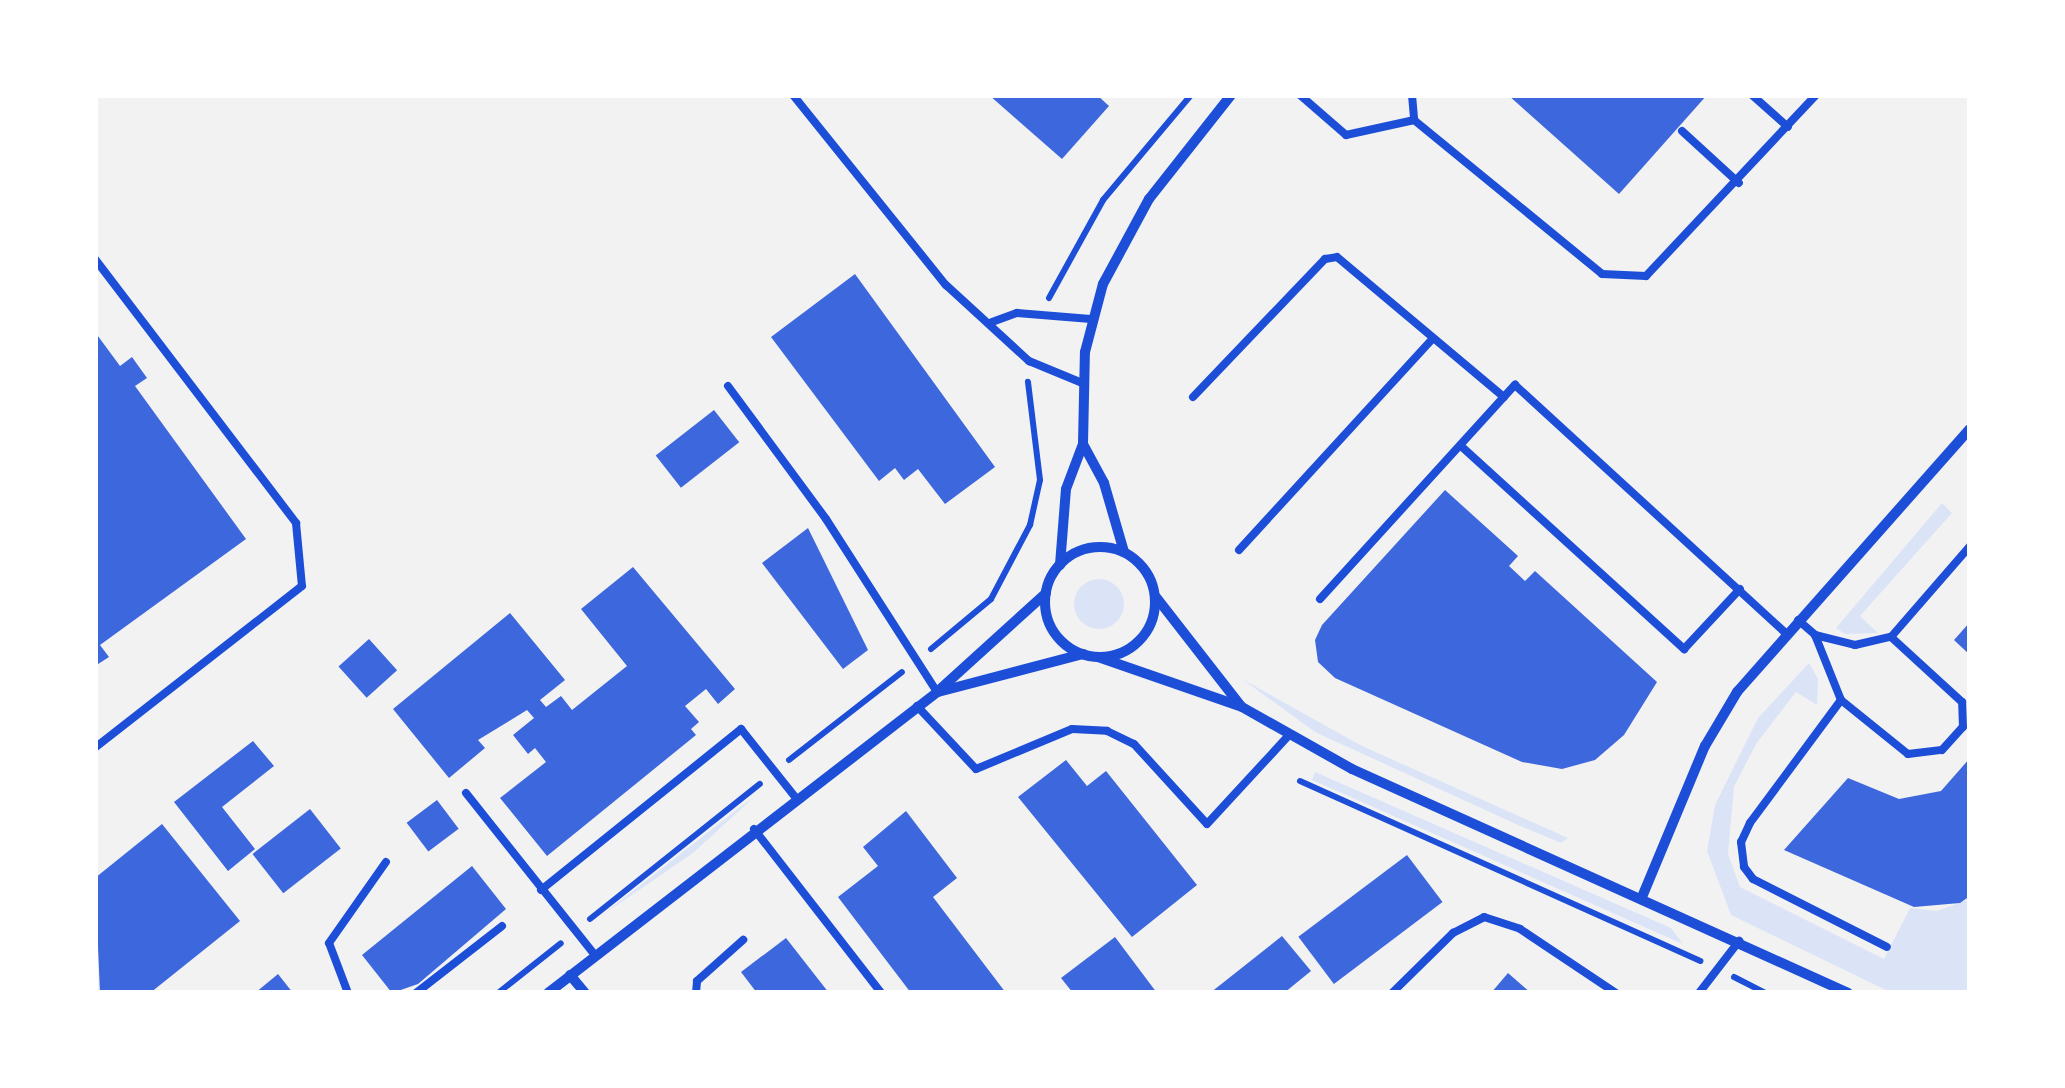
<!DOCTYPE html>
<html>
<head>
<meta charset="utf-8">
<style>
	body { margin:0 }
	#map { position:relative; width:2065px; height:1088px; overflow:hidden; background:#f2f2f2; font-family:Barlow,sans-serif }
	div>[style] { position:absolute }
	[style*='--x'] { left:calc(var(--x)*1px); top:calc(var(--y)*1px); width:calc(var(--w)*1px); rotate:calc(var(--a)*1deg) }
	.green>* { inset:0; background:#dbe4f7 }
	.round { border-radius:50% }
	.building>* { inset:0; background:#3d67dc; transform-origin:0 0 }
	.path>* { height:6px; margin:-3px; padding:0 3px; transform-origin:3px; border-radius:3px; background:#1d4ed8 }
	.service>* { height:8px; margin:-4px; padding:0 4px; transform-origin:4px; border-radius:4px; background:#1d4ed8 }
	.minor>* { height:10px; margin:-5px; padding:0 5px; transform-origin:5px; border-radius:5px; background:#1d4ed8 }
	.minor>.ring { margin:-5px; padding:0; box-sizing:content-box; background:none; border:10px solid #1d4ed8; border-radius:50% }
	span { translate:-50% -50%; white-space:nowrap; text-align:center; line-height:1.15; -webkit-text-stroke:8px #fff; paint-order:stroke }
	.frame { position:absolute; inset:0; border:98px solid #fff; pointer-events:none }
</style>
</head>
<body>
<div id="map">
	<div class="green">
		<div style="clip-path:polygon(1942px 503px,1952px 513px,1860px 616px,1878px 633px,1845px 634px,1836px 628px)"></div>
		<div class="round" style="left:1074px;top:579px;width:50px;height:50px"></div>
		<div style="clip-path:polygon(1809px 663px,1818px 679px,1817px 705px,1796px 692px,1756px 744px,1734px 787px,1728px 854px,1740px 887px,1884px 959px,1910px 908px,1937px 911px,1970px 899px,1970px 993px,1892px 993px,1731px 915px,1707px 851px,1715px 805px,1758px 718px)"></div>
		<div style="clip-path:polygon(1242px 679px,1362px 746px,1568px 838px,1561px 843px,1518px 825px,1315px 732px)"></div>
		<div style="clip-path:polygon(1315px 772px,1671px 928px,1683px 944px,1312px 780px)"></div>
		<div style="clip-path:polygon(752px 799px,693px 853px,601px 916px,744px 804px)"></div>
	</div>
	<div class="building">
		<div style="clip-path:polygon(989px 95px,1097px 95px,1109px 106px,1062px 159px)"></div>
		<div style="clip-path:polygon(1508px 95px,1707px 95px,1619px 194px)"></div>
		<div style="clip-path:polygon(855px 274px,995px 467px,945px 504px,918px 469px,904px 480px,895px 468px,879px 481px,771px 337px)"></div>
		<div style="clip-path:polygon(95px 332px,120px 366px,132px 357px,147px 378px,135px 386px,246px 539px,100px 645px,109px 657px,95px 666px)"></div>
		<div style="left:714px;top:410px;width:41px;height:74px;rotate:52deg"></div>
		<div style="clip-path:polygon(1445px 490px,1518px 556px,1509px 566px,1525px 581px,1535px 571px,1657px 682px,1624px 735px,1595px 760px,1562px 769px,1522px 762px,1335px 678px,1318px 662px,1315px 640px,1322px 625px)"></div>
		<div style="clip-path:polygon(808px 528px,868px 650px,843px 669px,762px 563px)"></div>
		<div style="clip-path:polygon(633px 567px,735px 689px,718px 704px,706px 689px,685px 706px,699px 722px,691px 729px,696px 735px,547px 856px,500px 798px,546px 762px,535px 748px,528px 754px,513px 735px,534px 718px,527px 710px,478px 740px,485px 748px,449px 778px,393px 709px,510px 613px,565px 680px,540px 700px,546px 707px,561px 696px,572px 710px,627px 666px,581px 609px)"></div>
		<div style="clip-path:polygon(1970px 622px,1970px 655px,1954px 640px)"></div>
		<div style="left:369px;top:639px;width:42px;height:41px;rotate:48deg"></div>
		<div style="clip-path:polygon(253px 741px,274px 766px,222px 807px,255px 849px,228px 871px,174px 802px)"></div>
		<div style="clip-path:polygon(1970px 758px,1970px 896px,1960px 903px,1914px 907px,1784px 850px,1848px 778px,1899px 799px,1941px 791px)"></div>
		<div style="clip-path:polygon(1066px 760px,1087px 786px,1106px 771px,1197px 885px,1132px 937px,1018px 797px)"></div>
		<div style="left:437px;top:800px;width:36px;height:38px;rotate:53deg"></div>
		<div style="left:310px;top:809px;width:50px;height:73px;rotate:52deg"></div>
		<div style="clip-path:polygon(906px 811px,957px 878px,933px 897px,1006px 993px,911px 993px,838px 897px,878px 866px,863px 847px)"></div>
		<div style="clip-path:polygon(162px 824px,240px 921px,150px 993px,100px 993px,95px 878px)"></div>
		<div style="left:1407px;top:855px;width:59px;height:136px;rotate:53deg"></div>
		<div style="clip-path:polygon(472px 866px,506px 909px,418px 984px,392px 993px,362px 955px)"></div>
		<div style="clip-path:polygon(1282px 936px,1311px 971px,1284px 993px,1210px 993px)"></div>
		<div style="clip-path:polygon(1115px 937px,1157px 993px,1073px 993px,1061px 978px)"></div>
		<div style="clip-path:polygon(786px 938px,829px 993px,757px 993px,741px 972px)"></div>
		<div style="clip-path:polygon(1508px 973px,1531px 993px,1491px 993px)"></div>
		<div style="clip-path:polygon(278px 974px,293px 993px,255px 993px)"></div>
	</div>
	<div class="path">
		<div style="--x:1049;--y:298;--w:112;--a:-61.1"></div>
		<div style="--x:1103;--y:200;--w:137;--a:-50"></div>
		<div style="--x:931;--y:649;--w:78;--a:-39.8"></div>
		<div style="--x:991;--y:599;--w:84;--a:-62.2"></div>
		<div style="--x:1030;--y:525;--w:46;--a:-77.5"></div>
		<div style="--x:1040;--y:480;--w:99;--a:-97"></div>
		<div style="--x:789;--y:760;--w:143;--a:-37.9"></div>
		<div style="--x:1300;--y:781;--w:439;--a:24.2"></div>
		<div style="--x:590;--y:919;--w:217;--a:-38.5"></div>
		<div style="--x:1734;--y:977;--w:35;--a:27"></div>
		<div style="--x:498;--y:993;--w:80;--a:-38.4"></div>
	</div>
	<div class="service">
		<div style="--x:793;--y:95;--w:244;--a:51.2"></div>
		<div style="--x:946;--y:285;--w:113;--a:42.5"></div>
		<div style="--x:1029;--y:361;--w:57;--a:22.5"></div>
		<div style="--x:1300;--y:95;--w:61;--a:41"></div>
		<div style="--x:1346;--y:135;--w:70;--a:-12.4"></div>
		<div style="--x:1414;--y:120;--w:243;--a:39.3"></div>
		<div style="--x:1602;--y:274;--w:44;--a:2.6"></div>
		<div style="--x:1646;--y:276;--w:248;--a:-46.8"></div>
		<div style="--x:1412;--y:95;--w:25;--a:85"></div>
		<div style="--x:1752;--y:95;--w:48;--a:41.6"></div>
		<div style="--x:1682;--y:131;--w:77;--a:42.4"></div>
		<div style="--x:95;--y:259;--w:332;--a:52.7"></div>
		<div style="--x:296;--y:523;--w:63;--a:84.6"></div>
		<div style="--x:302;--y:586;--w:263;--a:142"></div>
		<div style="--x:992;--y:322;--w:27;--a:-20"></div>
		<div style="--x:1017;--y:313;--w:74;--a:4.6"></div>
		<div style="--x:728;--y:386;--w:165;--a:53.6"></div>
		<div style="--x:826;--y:519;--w:206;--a:57.3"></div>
		<div style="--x:1193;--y:397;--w:191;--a:-46.3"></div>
		<div style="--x:1325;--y:259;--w:12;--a:-9"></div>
		<div style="--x:1337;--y:257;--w:218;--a:40"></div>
		<div style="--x:1461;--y:446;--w:302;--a:42.3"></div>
		<div style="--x:1684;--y:649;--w:82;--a:-47"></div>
		<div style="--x:1239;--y:550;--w:287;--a:-47.5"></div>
		<div style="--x:1320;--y:599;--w:290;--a:-47.7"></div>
		<div style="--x:1515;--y:385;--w:367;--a:42.5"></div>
		<div style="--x:1798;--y:620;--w:23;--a:41"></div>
		<div style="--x:1815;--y:635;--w:70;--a:68.2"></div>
		<div style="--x:1841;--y:700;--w:153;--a:126.5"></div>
		<div style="--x:1750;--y:823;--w:21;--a:115"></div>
		<div style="--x:1741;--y:842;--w:25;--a:83"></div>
		<div style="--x:1744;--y:867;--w:15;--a:53"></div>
		<div style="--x:1753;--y:879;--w:150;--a:26.9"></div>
		<div style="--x:1815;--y:635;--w:41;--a:14"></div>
		<div style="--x:1855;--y:645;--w:37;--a:-13"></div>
		<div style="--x:1891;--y:637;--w:121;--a:-49"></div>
		<div style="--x:1841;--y:700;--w:86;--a:38.9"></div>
		<div style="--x:1908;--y:754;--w:34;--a:-7"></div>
		<div style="--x:1942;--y:750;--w:31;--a:-48"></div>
		<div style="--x:1963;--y:727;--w:25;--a:-92"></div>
		<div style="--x:1962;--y:702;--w:96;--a:-137.5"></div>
		<div style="--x:917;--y:706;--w:86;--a:46.9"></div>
		<div style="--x:976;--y:769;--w:104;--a:-22.6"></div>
		<div style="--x:1072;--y:729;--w:35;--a:3"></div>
		<div style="--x:1107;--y:731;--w:30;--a:26"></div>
		<div style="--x:1134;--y:744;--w:108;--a:47.6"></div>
		<div style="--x:1207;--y:824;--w:121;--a:-47.3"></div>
		<div style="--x:466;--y:793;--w:207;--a:51.5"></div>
		<div style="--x:754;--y:829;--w:207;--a:52.2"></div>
		<div style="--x:541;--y:890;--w:257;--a:-38.8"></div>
		<div style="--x:741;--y:729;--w:87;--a:51.5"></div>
		<div style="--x:348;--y:993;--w:53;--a:-110.8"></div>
		<div style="--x:329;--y:943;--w:99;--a:-54.9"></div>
		<div style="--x:416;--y:993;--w:109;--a:-37.9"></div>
		<div style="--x:696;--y:993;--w:12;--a:-85"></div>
		<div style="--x:697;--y:981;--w:62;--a:-41.7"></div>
		<div style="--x:1392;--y:993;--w:86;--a:-44.5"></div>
		<div style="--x:1453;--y:933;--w:35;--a:-27"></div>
		<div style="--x:1484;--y:917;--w:38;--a:18"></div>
		<div style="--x:1520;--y:929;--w:115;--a:33.7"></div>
		<div style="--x:1699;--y:993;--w:66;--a:-52.4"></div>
	</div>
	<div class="minor">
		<div style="--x:1083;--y:444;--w:44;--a:61.7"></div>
		<div style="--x:1104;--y:483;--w:72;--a:73.8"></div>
		<div class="ring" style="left:1045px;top:547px;width:100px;height:100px"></div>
		<div style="--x:1060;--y:565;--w:76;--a:-85.5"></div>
		<div style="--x:1066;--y:489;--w:48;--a:-69.3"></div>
		<div style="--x:1083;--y:444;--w:92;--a:-88.8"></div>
		<div style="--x:1085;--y:352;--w:70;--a:-75.2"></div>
		<div style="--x:1103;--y:284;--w:97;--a:-61.6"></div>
		<div style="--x:1149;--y:199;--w:132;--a:-51.7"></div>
		<div style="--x:1156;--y:597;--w:138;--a:52.1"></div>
		<div style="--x:1098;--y:657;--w:152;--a:19.1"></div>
		<div style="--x:1242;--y:707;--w:126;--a:29.4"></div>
		<div style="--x:1352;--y:769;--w:544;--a:24.3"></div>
		<div style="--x:938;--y:692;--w:150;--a:-14.7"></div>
		<div style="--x:1642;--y:897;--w:164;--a:-67.4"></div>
		<div style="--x:1705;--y:746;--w:63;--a:-59.3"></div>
		<div style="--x:1737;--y:692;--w:351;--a:-48.5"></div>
		<div style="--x:570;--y:975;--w:23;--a:50"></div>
		<div style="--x:548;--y:993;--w:492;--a:-37.7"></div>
		<div style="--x:937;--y:692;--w:147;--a:-42.2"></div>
	</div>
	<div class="frame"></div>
</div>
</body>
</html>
